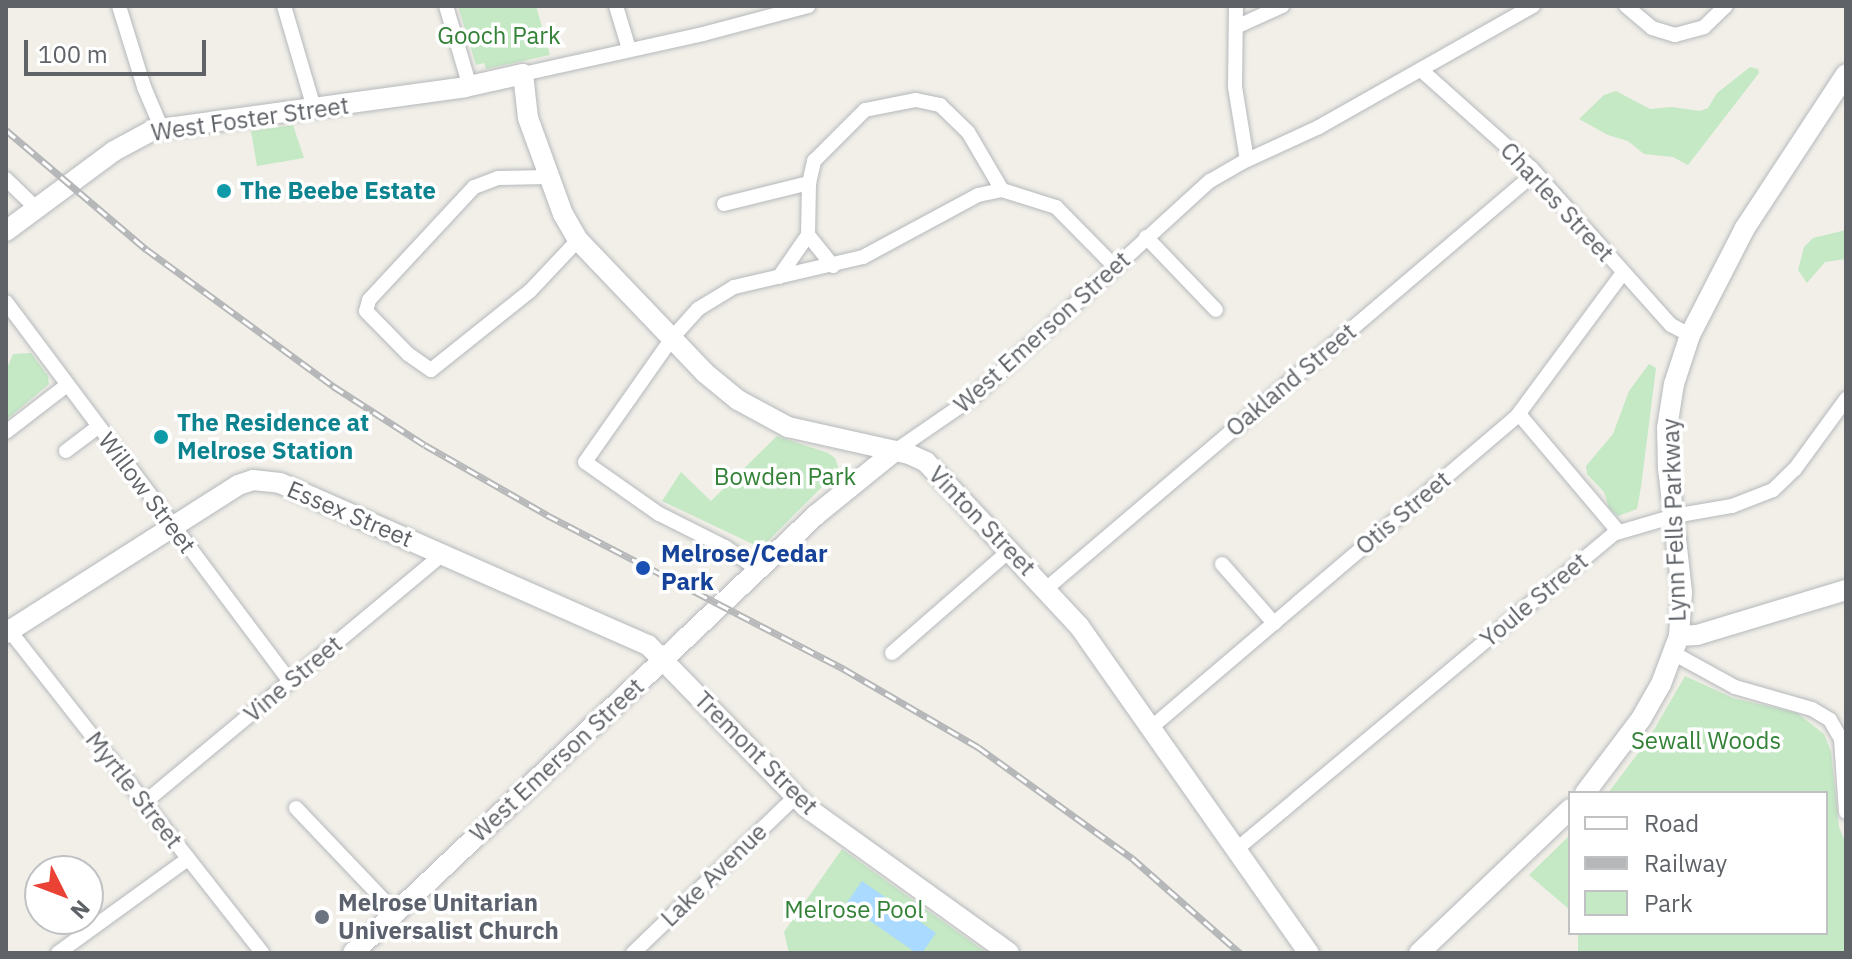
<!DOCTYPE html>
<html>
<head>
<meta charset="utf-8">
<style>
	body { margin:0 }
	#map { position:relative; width:1852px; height:959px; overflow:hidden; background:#f1efe8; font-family:"IBM Plex Sans",sans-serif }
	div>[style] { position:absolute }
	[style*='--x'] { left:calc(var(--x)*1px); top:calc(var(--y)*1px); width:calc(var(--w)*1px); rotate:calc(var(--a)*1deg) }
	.green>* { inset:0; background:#c5e8c5 }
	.water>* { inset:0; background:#aadaff }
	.roads { filter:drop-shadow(0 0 2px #b5b8bc) drop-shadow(0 0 2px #b5b8bc) }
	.street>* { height:14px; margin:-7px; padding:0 7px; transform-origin:7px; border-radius:7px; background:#fff }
	.secondary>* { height:20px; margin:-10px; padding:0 10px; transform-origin:10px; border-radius:10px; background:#fff }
	.rail>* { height:7px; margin-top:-3.5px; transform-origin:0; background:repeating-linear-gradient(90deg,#fff 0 12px,#b6b7b8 0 24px); box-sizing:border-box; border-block:2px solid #b6b7b8 }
	.dots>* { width:22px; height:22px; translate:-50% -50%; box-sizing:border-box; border:4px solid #fff; border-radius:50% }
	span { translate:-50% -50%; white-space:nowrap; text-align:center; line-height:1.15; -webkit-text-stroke:7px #fff; paint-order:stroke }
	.park-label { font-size:24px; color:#348238 }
	.street-label { font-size:24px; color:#5f6368 }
	.culture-label { font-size:24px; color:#0d838f; font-weight:700 }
	.left { translate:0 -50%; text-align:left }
	.transit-label { font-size:24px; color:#164399; font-weight:700 }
	.worship-label { font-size:24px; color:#5b616d; font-weight:700 }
	.frame { position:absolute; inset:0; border:8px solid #5f6368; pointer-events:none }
	.legend { position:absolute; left:1568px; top:791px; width:260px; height:144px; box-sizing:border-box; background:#fff; border:2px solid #bfc1c3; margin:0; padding:10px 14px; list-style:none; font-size:24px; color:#5f6368 }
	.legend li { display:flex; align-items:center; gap:16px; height:40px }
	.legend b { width:40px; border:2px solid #bfc1c3 }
	.north { position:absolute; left:24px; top:855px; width:80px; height:80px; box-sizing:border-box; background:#fff; border:2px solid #bfc1c3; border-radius:50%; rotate:132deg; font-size:22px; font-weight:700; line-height:32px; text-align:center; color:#5f6368 }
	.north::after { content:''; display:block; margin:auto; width:28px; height:36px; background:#ea4335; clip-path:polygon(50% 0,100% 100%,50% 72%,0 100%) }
	.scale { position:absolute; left:24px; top:40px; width:182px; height:36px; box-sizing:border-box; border:4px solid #5f6368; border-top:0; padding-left:10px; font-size:24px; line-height:28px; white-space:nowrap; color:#5f6368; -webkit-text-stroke:6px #fff; paint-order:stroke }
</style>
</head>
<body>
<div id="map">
	<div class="green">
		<div style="clip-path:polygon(458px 6px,536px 6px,550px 55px,486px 69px,484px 63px,476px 65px)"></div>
		<div style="clip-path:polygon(1750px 67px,1758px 69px,1759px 73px,1688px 165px,1673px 157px,1644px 154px,1628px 141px,1608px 135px,1579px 119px,1604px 95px,1616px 91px,1650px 109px,1672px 107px,1700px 111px,1708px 108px,1717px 93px)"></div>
		<div style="clip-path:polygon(293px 125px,304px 158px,257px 166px,251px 131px)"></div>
		<div style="clip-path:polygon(1846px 230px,1846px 259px,1825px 262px,1807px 283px,1798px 270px,1804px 247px,1813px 238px)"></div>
		<div style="clip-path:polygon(31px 353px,48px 376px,49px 384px,6px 420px,6px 371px,13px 354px)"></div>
		<div style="clip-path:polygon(1649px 364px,1656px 368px,1641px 487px,1637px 509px,1618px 516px,1609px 508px,1604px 492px,1587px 474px,1586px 466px,1613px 434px,1629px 391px)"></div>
		<div style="clip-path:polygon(777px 436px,828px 453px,835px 458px,839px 470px,761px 548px,662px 501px,681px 472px,711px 501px)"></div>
		<div style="clip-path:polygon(1685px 676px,1733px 698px,1797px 713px,1824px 734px,1831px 751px,1839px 827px,1846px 844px,1846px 953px,1578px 953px,1578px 933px,1826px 933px,1826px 793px,1608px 793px,1648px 740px)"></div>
		<div style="clip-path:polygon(1570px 835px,1570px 910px,1529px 875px)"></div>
		<div style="clip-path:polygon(842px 849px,987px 953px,789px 953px,784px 932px)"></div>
	</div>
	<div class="water">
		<div style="clip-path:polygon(862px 881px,936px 933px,922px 953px,916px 953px,846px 904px)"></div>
	</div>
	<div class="roads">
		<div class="street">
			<div style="--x:119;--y:6;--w:85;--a:72.8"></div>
			<div style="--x:144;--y:87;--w:43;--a:67"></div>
			<div style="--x:284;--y:6;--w:106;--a:73.6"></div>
			<div style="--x:446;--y:6;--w:84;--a:73.5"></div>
			<div style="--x:616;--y:6;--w:45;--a:73.2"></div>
			<div style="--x:1236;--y:6;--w:81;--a:90.7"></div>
			<div style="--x:1235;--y:87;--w:74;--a:80.7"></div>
			<div style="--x:1626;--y:6;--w:34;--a:40"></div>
			<div style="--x:1652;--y:28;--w:24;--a:17"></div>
			<div style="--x:1675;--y:35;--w:30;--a:-15"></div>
			<div style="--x:1704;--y:27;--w:30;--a:-44"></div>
			<div style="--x:1236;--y:27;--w:51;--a:-24.5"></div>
			<div style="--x:1421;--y:70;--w:147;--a:41.7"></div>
			<div style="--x:1531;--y:168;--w:210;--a:48.3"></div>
			<div style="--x:1671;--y:325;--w:21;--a:28"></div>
			<div style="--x:523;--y:74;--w:184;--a:-12.5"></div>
			<div style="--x:703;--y:34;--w:109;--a:-14.9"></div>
			<div style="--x:549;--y:177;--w:51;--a:178.9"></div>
			<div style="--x:498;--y:178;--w:26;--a:159"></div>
			<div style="--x:474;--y:187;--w:154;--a:132.9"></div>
			<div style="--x:369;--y:300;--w:11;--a:105"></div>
			<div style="--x:366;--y:311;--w:60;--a:45.7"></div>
			<div style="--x:408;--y:354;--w:28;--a:35"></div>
			<div style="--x:431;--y:370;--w:127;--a:-38.6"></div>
			<div style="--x:530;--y:291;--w:70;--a:-46.7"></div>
			<div style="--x:6;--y:179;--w:42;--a:44"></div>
			<div style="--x:724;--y:204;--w:88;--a:-13.9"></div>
			<div style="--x:808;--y:235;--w:40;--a:51"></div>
			<div style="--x:1146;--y:237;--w:101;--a:46.2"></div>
			<div style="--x:779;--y:277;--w:51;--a:-55.4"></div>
			<div style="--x:808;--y:235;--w:52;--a:-88.9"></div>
			<div style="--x:809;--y:183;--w:23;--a:-77"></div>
			<div style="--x:814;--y:161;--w:72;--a:-45"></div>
			<div style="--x:865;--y:110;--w:52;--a:-11.1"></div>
			<div style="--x:916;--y:100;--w:25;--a:12"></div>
			<div style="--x:940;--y:105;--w:39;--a:44"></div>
			<div style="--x:968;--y:132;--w:67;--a:59.6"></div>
			<div style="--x:6;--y:302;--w:474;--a:53.2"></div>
			<div style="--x:1519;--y:414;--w:153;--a:49.8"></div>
			<div style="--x:6;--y:432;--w:77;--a:-37.6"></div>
			<div style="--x:66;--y:451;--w:40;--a:-37"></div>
			<div style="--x:895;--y:451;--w:93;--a:-34.5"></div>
			<div style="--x:972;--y:398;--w:322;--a:-42.4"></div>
			<div style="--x:1210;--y:181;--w:38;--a:-30"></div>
			<div style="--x:1243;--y:162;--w:84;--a:-24.7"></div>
			<div style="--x:1319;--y:127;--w:246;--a:-29.5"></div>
			<div style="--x:1222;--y:564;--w:79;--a:48.6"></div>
			<div style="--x:759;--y:570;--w:41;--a:-145.9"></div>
			<div style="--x:725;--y:547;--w:74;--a:-153.4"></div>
			<div style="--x:659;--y:514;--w:90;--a:-144.9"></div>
			<div style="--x:585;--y:462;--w:151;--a:-54.9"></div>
			<div style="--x:672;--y:338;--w:39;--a:-48"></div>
			<div style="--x:698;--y:309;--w:42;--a:-31.4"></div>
			<div style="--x:734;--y:287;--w:132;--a:-13.1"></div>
			<div style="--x:863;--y:257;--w:131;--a:-28.3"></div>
			<div style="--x:978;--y:195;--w:25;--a:-12"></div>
			<div style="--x:1002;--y:190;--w:57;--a:17.5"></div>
			<div style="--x:1056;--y:207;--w:83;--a:45.5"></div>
			<div style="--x:1047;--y:588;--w:641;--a:-40.38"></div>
			<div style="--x:6;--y:626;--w:415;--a:51.9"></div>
			<div style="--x:892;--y:653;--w:157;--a:-41.1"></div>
			<div style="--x:1673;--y:653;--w:71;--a:28.7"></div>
			<div style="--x:1735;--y:687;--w:80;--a:15.9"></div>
			<div style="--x:1812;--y:709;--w:21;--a:31"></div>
			<div style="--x:1830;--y:720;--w:22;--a:60"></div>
			<div style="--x:1841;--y:739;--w:73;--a:86.1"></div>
			<div style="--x:1153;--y:726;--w:478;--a:-40.4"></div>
			<div style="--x:1517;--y:416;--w:178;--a:-53.5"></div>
			<div style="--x:144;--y:803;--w:388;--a:-39.8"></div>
			<div style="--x:296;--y:808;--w:145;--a:46.4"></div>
			<div style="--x:1238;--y:848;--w:489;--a:-39.9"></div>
			<div style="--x:1613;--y:534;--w:64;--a:-16.4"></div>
			<div style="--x:1674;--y:516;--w:59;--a:-9.8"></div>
			<div style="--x:1732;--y:506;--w:44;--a:-21.3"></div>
			<div style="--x:1773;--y:490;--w:30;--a:-44"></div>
			<div style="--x:1795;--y:469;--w:87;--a:-53.9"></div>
			<div style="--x:58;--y:953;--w:160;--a:-35.9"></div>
			<div style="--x:633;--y:953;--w:225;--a:-43.9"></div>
		</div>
		<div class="secondary">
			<div style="--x:6;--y:231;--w:134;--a:-36.5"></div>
			<div style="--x:114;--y:151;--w:44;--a:-28.3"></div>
			<div style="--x:153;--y:130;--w:315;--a:-7.8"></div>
			<div style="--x:465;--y:87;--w:59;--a:-12.6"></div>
			<div style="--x:523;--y:74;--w:44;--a:83.5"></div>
			<div style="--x:528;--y:118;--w:102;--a:70"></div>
			<div style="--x:563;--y:214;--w:30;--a:60"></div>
			<div style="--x:578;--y:240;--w:184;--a:46.3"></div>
			<div style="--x:705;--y:373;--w:43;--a:39.3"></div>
			<div style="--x:738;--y:400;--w:57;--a:28.4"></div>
			<div style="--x:788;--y:427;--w:124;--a:12.6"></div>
			<div style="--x:909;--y:454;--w:19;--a:25"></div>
			<div style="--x:926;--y:462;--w:224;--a:47"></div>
			<div style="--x:1079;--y:626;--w:400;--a:54.9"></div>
			<div style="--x:6;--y:633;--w:275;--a:-32.5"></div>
			<div style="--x:238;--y:485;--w:16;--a:-18"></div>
			<div style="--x:253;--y:480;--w:27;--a:6"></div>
			<div style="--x:280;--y:483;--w:402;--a:23.8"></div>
			<div style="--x:648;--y:645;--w:226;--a:45.7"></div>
			<div style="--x:806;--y:807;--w:250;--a:35.7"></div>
			<div style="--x:1679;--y:636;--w:18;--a:-3"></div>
			<div style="--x:1697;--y:635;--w:156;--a:-16.8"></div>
			<div style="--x:1585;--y:793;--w:93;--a:-52.9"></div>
			<div style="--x:1641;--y:719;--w:40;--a:-60.3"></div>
			<div style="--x:1661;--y:684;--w:51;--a:-69.4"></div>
			<div style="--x:1679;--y:636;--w:44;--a:-86.1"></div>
			<div style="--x:1682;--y:592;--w:125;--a:-96.4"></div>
			<div style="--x:1668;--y:468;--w:40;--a:-91.4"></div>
			<div style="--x:1667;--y:428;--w:45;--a:-81"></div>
			<div style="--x:1674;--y:384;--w:52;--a:-71.9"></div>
			<div style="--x:1690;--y:335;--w:120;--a:-62.8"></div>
			<div style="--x:1745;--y:228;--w:184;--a:-56.7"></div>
			<div style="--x:353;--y:953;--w:637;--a:-43.41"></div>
			<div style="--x:816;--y:515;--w:102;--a:-39"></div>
			<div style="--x:1419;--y:953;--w:209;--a:-43.6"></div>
		</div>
	</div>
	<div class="rail">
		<div style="--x:6;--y:130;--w:184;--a:40.4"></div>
		<div style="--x:146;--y:249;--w:232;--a:36.2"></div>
		<div style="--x:333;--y:386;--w:109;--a:32.7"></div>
		<div style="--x:425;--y:445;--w:141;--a:29.8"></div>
		<div style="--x:547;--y:515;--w:335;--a:27.4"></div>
		<div style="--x:844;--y:669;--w:155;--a:30.2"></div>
		<div style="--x:978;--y:747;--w:190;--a:35.8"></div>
		<div style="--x:1132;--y:858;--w:144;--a:41.3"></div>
	</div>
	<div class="dots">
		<div style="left:224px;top:191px;background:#0f9aa8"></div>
		<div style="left:161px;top:437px;background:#0f9aa8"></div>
		<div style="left:643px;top:568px;background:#1a4fb4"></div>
		<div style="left:322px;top:917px;background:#6b7280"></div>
	</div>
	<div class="park-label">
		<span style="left:499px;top:36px">Gooch Park</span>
		<span style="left:785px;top:477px">Bowden Park</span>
		<span style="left:1706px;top:741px">Sewall Woods</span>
		<span style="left:854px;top:910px">Melrose Pool</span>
	</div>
	<div class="street-label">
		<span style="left:250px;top:119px;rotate:-8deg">West Foster Street</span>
		<span style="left:1557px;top:202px;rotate:47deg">Charles Street</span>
		<span style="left:1042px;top:332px;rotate:-42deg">West Emerson Street</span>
		<span style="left:1291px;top:380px;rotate:-40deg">Oakland Street</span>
		<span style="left:147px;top:493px;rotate:53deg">Willow Street</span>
		<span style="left:1403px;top:513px;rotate:-40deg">Otis Street</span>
		<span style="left:350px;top:514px;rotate:23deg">Essex Street</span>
		<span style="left:1674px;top:520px;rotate:-92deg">Lynn Fells Parkway</span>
		<span style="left:982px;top:521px;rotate:46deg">Vinton Street</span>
		<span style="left:1534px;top:600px;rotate:-40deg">Youle Street</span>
		<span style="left:293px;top:679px;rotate:-40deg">Vine Street</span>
		<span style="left:756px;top:753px;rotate:45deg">Tremont Street</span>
		<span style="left:557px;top:760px;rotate:-43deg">West Emerson Street</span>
		<span style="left:134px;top:790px;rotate:52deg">Myrtle Street</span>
		<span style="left:714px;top:875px;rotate:-44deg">Lake Avenue</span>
	</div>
	<div class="culture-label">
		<span class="left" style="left:240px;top:191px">The Beebe Estate</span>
		<span class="left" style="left:177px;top:437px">The Residence at<br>Melrose Station</span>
	</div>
	<div class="transit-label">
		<span class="left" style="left:661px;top:568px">Melrose/Cedar<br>Park</span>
	</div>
	<div class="worship-label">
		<span class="left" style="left:338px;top:917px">Melrose Unitarian<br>Universalist Church</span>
	</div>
	<div class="frame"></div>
	<ul class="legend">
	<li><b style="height:10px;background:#fff"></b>Road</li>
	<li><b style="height:10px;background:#b6b7b8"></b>Railway</li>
	<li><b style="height:22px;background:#c5e8c5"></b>Park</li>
	</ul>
	<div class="north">N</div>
	<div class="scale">100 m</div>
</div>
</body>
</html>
